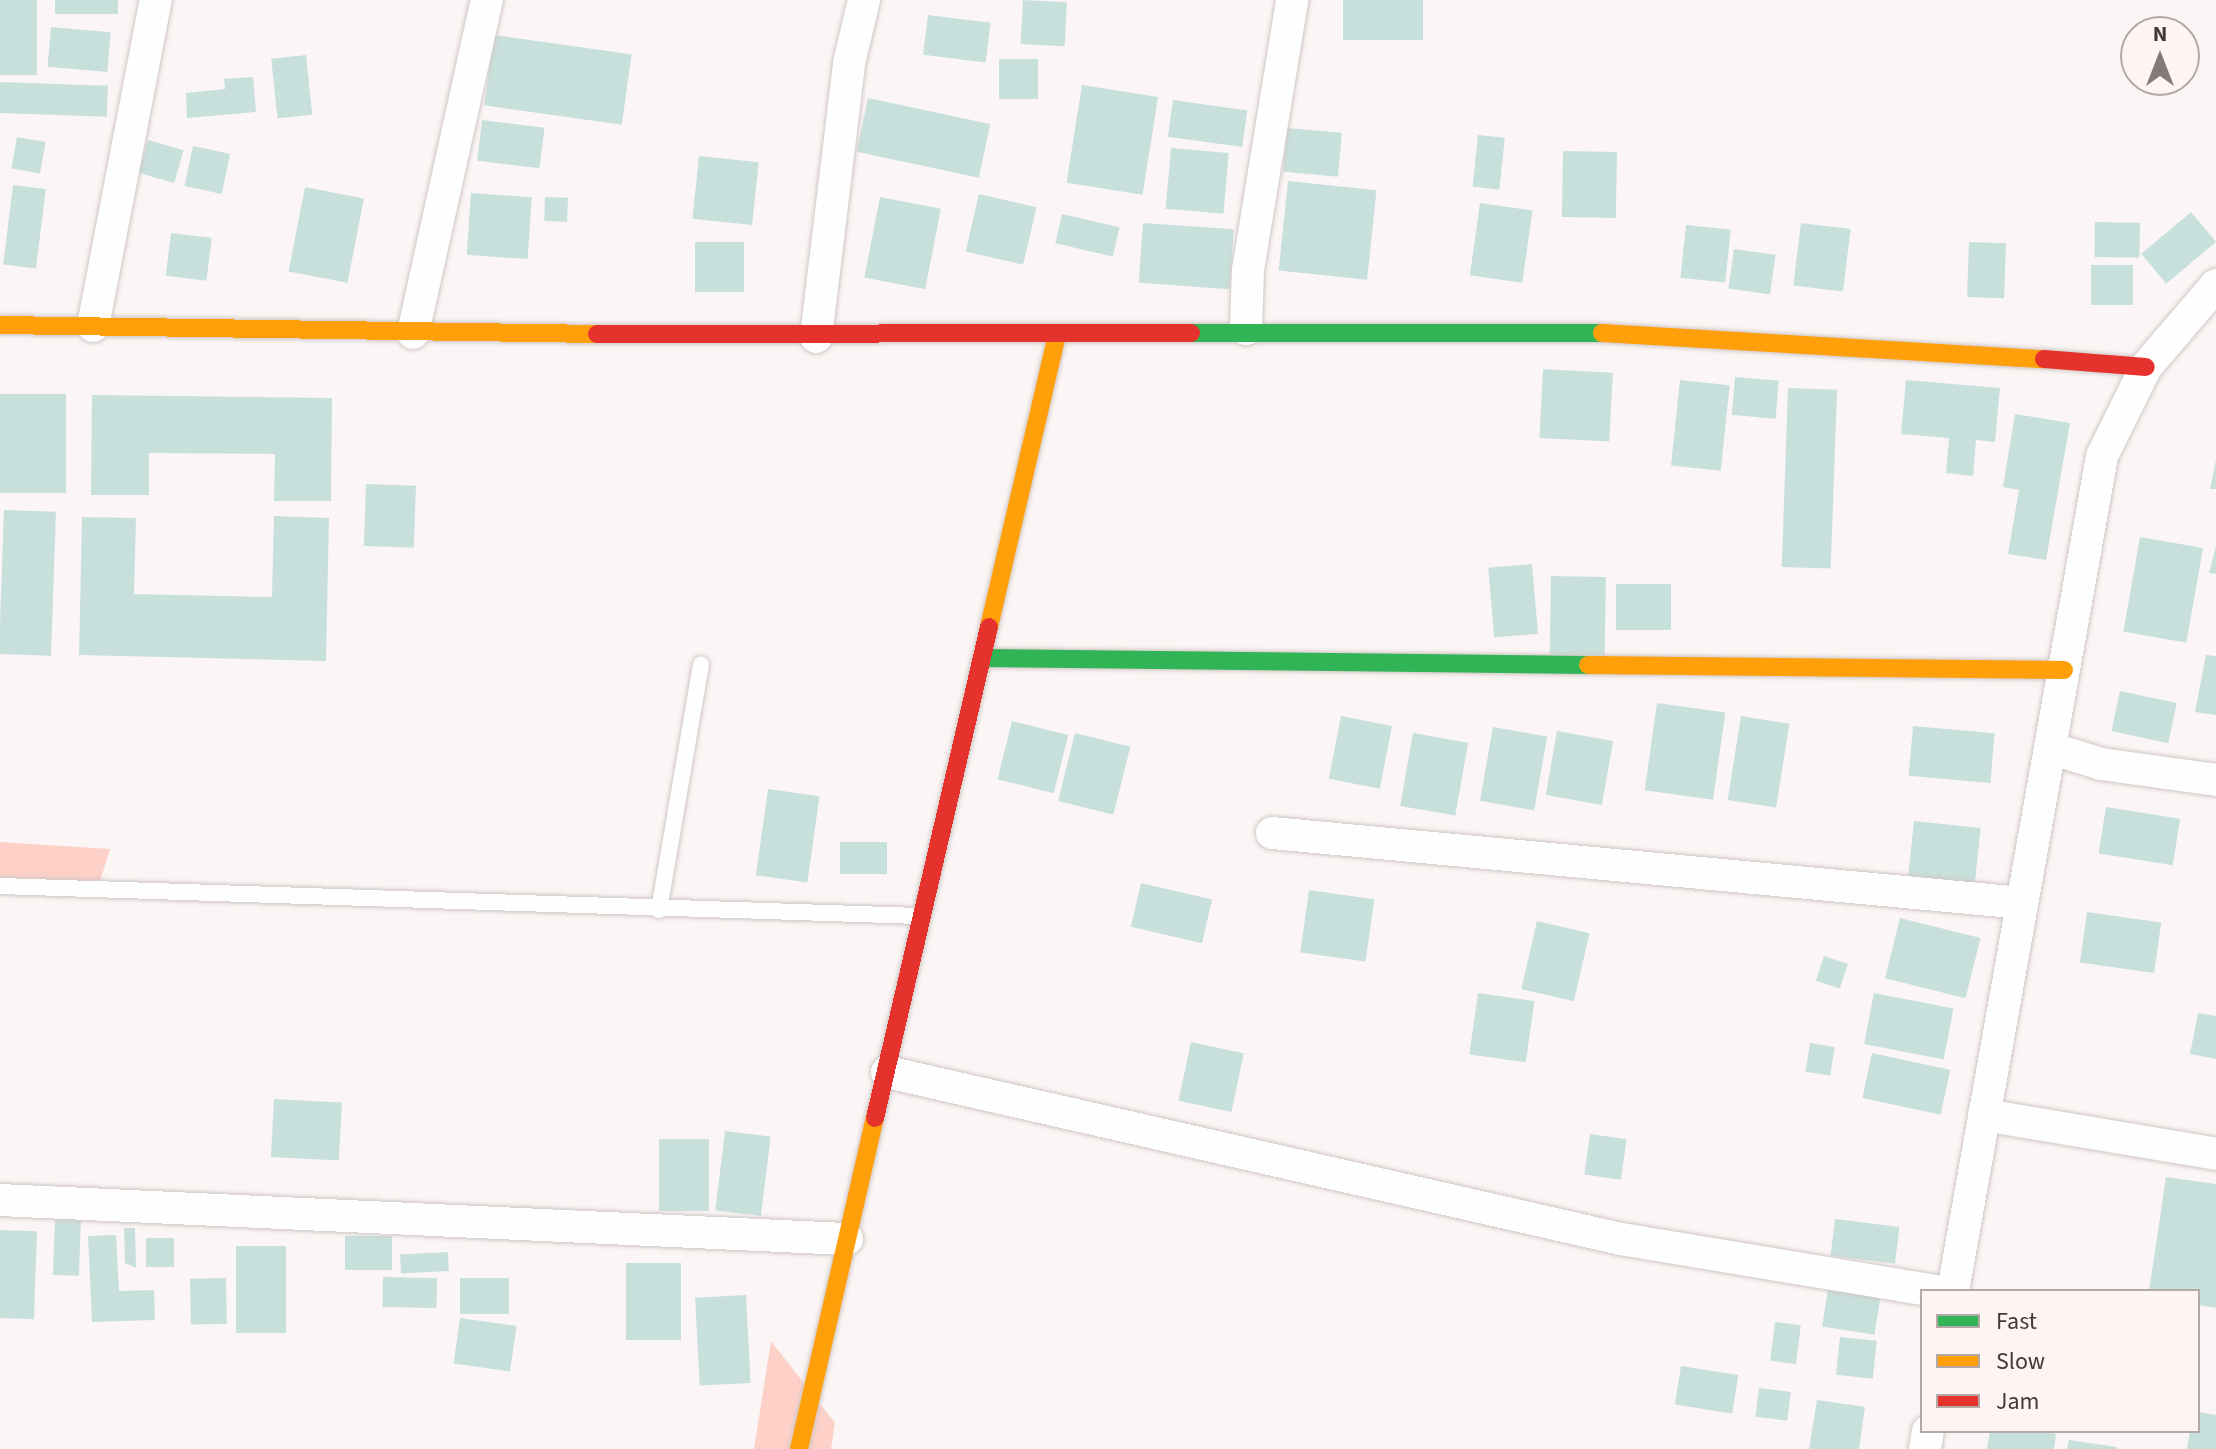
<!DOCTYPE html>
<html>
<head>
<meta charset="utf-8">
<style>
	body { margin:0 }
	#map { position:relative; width:2216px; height:1449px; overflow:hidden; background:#fbf6f5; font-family:"Source Sans 3",sans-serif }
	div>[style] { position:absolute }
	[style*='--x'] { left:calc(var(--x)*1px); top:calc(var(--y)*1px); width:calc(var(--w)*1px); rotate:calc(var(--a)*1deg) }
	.green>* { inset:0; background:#fdd1c7 }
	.building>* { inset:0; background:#c8e0db; transform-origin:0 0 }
	.roads { filter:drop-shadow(0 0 2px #d0c7c5) drop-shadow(0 0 2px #d0c7c5) }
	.lane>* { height:16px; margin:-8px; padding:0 8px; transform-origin:8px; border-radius:8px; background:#fefefe }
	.street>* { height:32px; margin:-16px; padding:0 16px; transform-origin:16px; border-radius:16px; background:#fefefe }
	.fast>* { height:18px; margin:-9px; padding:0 9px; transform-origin:9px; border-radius:9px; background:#30b455 }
	.slow>* { height:18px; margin:-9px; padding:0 9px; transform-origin:9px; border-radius:9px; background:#ff9f0a }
	.jam>* { height:18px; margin:-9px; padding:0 9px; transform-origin:9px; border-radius:9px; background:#e5322d }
	span { translate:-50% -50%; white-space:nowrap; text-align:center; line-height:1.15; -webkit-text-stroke:6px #fdf5f3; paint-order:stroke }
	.legend { position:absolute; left:1920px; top:1289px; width:280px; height:144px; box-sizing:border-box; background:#fdf5f3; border:2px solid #b4a9a7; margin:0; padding:10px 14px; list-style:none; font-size:24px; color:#473834 }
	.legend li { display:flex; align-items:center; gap:16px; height:40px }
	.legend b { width:40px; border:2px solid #b4a9a7 }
	.north { position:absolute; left:2120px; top:16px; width:80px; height:80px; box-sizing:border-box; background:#fdf5f3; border:2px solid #b4a9a7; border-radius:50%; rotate:0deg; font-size:22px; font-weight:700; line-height:32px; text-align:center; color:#473834 }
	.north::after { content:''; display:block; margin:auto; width:28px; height:36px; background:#867a78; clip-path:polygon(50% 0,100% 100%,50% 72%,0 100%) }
</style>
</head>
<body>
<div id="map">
	<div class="green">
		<div style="clip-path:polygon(0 842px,110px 849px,96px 894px,0 894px)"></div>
		<div style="clip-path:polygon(771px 1341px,835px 1423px,831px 1449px,754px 1449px)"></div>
	</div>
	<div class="building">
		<div style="left:0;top:0;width:37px;height:75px"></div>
		<div style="left:55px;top:0;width:63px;height:14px"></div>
		<div style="left:1023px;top:0;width:44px;height:44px;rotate:3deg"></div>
		<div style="left:1343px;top:0;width:80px;height:40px"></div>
		<div style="left:928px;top:15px;width:63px;height:40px;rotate:7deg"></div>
		<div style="left:51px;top:27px;width:60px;height:40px;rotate:5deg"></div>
		<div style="left:494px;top:35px;width:139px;height:71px;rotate:8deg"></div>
		<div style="left:306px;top:55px;width:60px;height:35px;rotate:84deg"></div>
		<div style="left:999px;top:59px;width:39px;height:40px"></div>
		<div style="clip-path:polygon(253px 77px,256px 112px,187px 118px,186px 93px,225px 89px,224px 79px)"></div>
		<div style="left:0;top:82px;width:108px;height:31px;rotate:2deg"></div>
		<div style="left:1082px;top:85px;width:77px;height:99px;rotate:9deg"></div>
		<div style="left:868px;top:98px;width:125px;height:55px;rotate:12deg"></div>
		<div style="left:1173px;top:100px;width:75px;height:37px;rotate:8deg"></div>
		<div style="left:482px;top:120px;width:63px;height:41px;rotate:7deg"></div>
		<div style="left:1287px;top:128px;width:55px;height:44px;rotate:5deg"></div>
		<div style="left:1478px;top:135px;width:27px;height:52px;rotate:6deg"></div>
		<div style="left:17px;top:137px;width:29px;height:32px;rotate:10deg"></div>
		<div style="left:148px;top:140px;width:37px;height:34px;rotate:16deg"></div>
		<div style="left:193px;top:146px;width:38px;height:41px;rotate:12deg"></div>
		<div style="left:1171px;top:148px;width:58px;height:61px;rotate:5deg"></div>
		<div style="left:1563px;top:151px;width:54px;height:66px;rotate:1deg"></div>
		<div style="left:699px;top:156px;width:60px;height:63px;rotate:6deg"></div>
		<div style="left:1288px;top:181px;width:89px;height:90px;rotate:6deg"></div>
		<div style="left:13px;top:185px;width:33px;height:80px;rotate:7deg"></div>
		<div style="left:305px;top:187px;width:60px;height:86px;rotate:11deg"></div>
		<div style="left:471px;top:193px;width:61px;height:62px;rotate:4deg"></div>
		<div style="left:979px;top:194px;width:59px;height:59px;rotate:13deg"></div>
		<div style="left:545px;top:197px;width:23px;height:24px;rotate:2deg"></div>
		<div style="left:880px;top:197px;width:62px;height:82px;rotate:11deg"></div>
		<div style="left:1480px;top:203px;width:53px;height:73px;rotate:8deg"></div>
		<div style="left:2191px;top:212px;width:39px;height:65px;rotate:50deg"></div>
		<div style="left:1062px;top:214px;width:59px;height:30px;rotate:13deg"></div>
		<div style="left:2095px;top:222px;width:45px;height:35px;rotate:1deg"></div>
		<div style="left:1143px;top:223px;width:91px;height:60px;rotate:4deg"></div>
		<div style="left:1801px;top:223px;width:50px;height:63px;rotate:7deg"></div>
		<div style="left:1686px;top:225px;width:45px;height:53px;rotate:6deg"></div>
		<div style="left:171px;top:233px;width:41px;height:43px;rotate:7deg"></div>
		<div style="left:695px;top:242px;width:49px;height:50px"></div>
		<div style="left:1969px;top:242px;width:37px;height:55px;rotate:2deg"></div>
		<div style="left:1734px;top:249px;width:42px;height:40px;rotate:8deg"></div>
		<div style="left:2091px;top:265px;width:42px;height:40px"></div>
		<div style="left:1543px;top:369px;width:70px;height:69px;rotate:3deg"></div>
		<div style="left:1735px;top:377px;width:44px;height:38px;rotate:5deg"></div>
		<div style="left:1680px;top:380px;width:50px;height:86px;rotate:6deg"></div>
		<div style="clip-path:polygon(1906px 380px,2000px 388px,1995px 442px,1976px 440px,1973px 476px,1946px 473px,1949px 438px,1901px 434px)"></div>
		<div style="left:1788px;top:388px;width:49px;height:179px;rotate:2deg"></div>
		<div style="left:0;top:394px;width:66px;height:99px"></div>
		<div style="clip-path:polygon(92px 395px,332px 398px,331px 501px,274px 501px,275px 454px,149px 453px,149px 495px,91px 495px)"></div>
		<div style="clip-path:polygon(2015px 414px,2070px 423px,2046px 560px,2008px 554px,2019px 490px,2003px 487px)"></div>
		<div style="clip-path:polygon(2216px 460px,2216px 489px,2210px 489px)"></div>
		<div style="left:366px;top:484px;width:50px;height:62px;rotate:2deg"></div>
		<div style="left:4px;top:510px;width:52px;height:144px;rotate:2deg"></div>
		<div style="clip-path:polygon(274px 516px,329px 518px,326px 661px,79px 655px,82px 517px,136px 518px,134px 594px,272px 597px)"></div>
		<div style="left:2140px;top:537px;width:64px;height:96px;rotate:10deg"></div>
		<div style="clip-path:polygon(2216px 546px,2216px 574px,2209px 573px)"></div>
		<div style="left:1532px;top:564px;width:70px;height:44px;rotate:85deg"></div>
		<div style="left:1551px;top:576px;width:55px;height:79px;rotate:1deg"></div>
		<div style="left:1616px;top:584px;width:55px;height:46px"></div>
		<div style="clip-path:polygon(2206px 655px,2216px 656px,2216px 715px,2195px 712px)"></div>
		<div style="left:2120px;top:691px;width:58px;height:41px;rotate:12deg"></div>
		<div style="left:1657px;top:703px;width:69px;height:88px;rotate:8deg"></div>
		<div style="left:1341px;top:716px;width:52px;height:64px;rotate:11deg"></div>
		<div style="left:1741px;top:716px;width:49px;height:85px;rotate:9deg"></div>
		<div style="left:1012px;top:721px;width:58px;height:60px;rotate:14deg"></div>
		<div style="left:1913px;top:726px;width:82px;height:50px;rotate:5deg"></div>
		<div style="left:1493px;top:727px;width:55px;height:75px;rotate:10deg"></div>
		<div style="left:1557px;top:731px;width:57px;height:65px;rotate:10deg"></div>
		<div style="left:1075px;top:733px;width:57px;height:70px;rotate:14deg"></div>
		<div style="left:1413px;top:733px;width:56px;height:74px;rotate:10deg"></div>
		<div style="left:768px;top:789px;width:52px;height:87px;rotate:8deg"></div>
		<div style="left:2106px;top:807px;width:75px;height:47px;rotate:9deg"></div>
		<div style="left:1914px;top:821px;width:67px;height:55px;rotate:6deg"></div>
		<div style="left:840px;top:842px;width:47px;height:32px"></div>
		<div style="left:1141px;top:883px;width:73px;height:45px;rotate:13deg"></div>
		<div style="left:1309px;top:890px;width:66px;height:63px;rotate:8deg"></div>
		<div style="left:2087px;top:912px;width:75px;height:51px;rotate:8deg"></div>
		<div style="left:1900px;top:918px;width:83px;height:62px;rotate:14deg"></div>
		<div style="left:1537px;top:921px;width:54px;height:70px;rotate:13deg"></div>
		<div style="left:1824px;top:956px;width:25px;height:26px;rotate:18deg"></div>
		<div style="left:1478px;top:993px;width:57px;height:62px;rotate:8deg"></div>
		<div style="left:1874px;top:993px;width:81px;height:52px;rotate:11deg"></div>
		<div style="clip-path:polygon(2198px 1013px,2216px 1016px,2216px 1059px,2190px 1054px)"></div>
		<div style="left:1191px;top:1042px;width:54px;height:60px;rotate:12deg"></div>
		<div style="left:1810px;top:1043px;width:25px;height:29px;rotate:9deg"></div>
		<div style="left:1872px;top:1053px;width:80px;height:46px;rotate:12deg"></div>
		<div style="left:274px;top:1099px;width:68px;height:58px;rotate:3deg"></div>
		<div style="left:725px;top:1131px;width:46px;height:80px;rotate:7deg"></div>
		<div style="left:1590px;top:1134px;width:37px;height:41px;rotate:8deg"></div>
		<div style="left:659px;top:1139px;width:50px;height:72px"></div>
		<div style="clip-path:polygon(2166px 1177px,2216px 1184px,2216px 1308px,2198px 1305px,2198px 1291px,2149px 1291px)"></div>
		<div style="left:55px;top:1217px;width:26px;height:58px;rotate:2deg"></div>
		<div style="left:1835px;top:1219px;width:65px;height:37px;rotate:7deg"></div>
		<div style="clip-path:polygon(124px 1228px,135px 1228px,136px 1268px,125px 1263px)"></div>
		<div style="left:0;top:1230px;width:37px;height:88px;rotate:2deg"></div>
		<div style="clip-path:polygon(116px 1235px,119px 1291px,154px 1290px,155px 1320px,92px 1322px,88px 1236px)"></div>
		<div style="left:345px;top:1236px;width:47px;height:34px"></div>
		<div style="left:174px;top:1238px;width:29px;height:28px;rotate:90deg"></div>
		<div style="left:236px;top:1246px;width:50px;height:87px"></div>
		<div style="left:448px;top:1252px;width:19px;height:48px;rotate:87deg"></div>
		<div style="left:626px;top:1263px;width:55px;height:77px"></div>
		<div style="left:383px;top:1277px;width:54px;height:30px;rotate:1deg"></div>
		<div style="left:226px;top:1278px;width:46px;height:36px;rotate:89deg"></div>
		<div style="left:460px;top:1278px;width:49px;height:36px"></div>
		<div style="left:1828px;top:1289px;width:53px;height:38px;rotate:9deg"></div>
		<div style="left:746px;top:1295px;width:88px;height:51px;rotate:87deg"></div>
		<div style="left:460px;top:1318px;width:57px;height:46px;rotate:8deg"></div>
		<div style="left:1775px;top:1322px;width:26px;height:39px;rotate:7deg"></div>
		<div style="left:1840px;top:1337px;width:37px;height:38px;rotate:6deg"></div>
		<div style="left:1681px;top:1366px;width:58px;height:39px;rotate:9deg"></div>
		<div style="left:1759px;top:1388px;width:32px;height:29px;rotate:7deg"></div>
		<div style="clip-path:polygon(1817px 1400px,1865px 1407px,1859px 1449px,1809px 1449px)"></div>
		<div style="clip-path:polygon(2198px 1412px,2216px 1415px,2216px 1449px,2187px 1449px,2190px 1431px,2198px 1431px)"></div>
		<div style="clip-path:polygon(1990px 1431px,2042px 1431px,2056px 1434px,2054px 1449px,1987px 1449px)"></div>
		<div style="clip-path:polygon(2069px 1440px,2117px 1447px,2117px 1449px,2067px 1449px)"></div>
	</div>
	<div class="roads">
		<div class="lane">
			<div style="--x:0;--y:886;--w:921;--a:1.87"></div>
			<div style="--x:659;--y:910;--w:249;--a:-80.3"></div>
		</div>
		<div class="street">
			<div style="--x:93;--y:326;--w:332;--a:-79.1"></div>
			<div style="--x:1246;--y:329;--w:59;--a:-88.1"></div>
			<div style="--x:1248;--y:270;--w:274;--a:-80.7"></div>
			<div style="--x:413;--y:333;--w:341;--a:-77.5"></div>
			<div style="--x:816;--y:337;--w:276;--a:-83.1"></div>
			<div style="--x:849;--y:63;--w:65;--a:-76.6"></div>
			<div style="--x:2050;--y:748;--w:53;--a:17.4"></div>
			<div style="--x:2101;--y:764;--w:116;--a:7.9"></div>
			<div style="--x:1272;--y:833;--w:753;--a:5.33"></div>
			<div style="--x:887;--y:1072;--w:753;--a:12.82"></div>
			<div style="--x:1621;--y:1239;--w:317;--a:9.4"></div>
			<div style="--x:1984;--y:1115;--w:235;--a:9.5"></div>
			<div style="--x:0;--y:1200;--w:848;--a:2.64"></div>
			<div style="--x:1953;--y:1291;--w:848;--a:-79.88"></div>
			<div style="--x:2102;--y:456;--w:99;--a:-63.7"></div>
			<div style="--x:2146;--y:367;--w:108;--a:-49.5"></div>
			<div style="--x:1925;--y:1449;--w:18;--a:-81"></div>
		</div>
		<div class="fast">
			<div style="--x:1191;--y:333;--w:411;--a:0"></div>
			<div style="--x:983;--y:658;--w:605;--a:0.66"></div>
		</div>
		<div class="slow">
			<div style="--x:0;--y:325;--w:597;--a:0.86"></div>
			<div style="--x:1602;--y:333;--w:443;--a:3.4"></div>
			<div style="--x:989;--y:627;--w:301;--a:-76.9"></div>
			<div style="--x:1588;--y:665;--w:476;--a:0.6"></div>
			<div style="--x:799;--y:1449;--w:340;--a:-77.1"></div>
		</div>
		<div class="jam">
			<div style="--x:597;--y:334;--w:594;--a:-0.1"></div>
			<div style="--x:2044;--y:359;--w:102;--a:4.5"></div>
			<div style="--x:875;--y:1118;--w:504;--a:-76.93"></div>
		</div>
	</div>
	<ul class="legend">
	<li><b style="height:10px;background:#30b455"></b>Fast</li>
	<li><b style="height:10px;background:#ff9f0a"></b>Slow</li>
	<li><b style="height:10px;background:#e5322d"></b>Jam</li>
	</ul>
	<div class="north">N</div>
</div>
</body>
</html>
